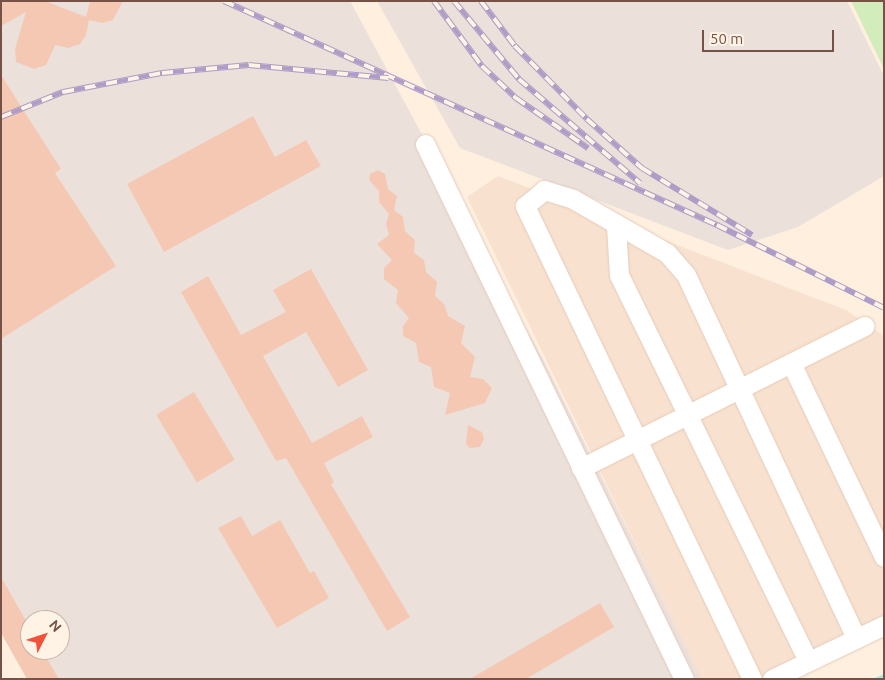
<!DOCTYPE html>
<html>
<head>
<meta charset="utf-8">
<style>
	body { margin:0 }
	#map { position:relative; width:885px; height:680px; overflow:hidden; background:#feefde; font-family:Ubuntu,sans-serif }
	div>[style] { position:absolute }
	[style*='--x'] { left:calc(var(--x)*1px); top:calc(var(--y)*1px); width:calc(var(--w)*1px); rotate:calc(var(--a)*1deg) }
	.residential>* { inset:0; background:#f8e2cf }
	.industrial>* { inset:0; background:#ebe1da }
	.green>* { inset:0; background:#d3ecbc }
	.stream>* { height:5px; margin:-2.5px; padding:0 2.5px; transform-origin:2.5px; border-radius:2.5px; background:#b1e5e8 }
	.building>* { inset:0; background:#f5c8b3; transform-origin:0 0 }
	.roads { filter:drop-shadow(0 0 1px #e4cbbc) drop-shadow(0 0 1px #e4cbbc) }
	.minor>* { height:19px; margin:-9.5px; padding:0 9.5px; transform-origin:9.5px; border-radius:9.5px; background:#fff }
	.rail>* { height:5.5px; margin-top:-2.75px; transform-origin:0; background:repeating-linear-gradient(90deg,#fff3e6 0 11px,#b09dc7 0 22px); box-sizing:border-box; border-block:1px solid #b09dc7 }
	span { translate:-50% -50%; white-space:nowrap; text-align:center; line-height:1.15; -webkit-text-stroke:4.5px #fff3e6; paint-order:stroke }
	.frame { position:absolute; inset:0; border:2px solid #755245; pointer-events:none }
	.north { position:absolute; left:20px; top:610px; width:50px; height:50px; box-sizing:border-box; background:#fff3e6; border:1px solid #c8b3a6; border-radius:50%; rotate:49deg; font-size:14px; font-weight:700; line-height:20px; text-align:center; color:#755245 }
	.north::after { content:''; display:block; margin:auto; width:18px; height:22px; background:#f25239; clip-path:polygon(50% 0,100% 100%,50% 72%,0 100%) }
	.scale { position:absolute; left:702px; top:30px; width:132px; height:22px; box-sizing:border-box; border:2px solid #755245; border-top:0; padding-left:6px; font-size:15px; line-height:18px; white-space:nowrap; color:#755245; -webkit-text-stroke:4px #fff3e6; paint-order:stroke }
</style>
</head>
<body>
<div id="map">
	<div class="residential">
		<div style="clip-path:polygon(498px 176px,846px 310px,884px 336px,884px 615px,757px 679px,701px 679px,467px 197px)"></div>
	</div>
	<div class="industrial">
		<div style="clip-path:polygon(evenodd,1px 1px,350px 1px,543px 359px,702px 679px,31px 679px,1px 626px,1px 1px,30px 620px,60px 620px,60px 650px,30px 650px,30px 620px)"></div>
		<div style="clip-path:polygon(377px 1px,847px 1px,884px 76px,884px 176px,798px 227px,728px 250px,460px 148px)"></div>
	</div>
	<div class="green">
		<div style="clip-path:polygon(851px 1px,884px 1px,884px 69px)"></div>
	</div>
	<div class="stream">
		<div style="--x:877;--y:679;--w:8;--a:-23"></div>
	</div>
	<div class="building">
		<div style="clip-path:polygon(1px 1px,45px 1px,86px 17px,90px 1px,123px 1px,113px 20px,103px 23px,89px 20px,86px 35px,80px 44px,68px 48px,55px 45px,46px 65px,34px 69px,16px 62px,15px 49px,26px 12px,1px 26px)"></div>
		<div style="clip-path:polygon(1px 75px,61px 169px,55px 173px,116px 266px,1px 339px)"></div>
		<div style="clip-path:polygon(253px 116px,275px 157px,306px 140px,321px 166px,164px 252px,127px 184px)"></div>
		<div style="clip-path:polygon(378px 170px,385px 174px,388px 189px,397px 196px,394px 210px,403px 217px,405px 231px,415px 240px,414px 253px,424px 260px,426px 272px,437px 282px,435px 296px,444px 304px,448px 316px,465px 326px,461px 343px,475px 357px,470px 377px,483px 379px,492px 388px,485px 403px,445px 415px,450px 393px,434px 387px,431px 367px,419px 362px,416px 343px,403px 336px,403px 326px,409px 318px,396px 303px,398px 290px,384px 279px,384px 268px,392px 260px,377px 244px,389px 235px,386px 224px,389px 214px,379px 202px,379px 191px,369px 180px,370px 174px)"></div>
		<div style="clip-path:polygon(311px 269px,368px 370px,338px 387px,306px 332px,263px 356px,312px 443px,362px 416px,373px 437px,324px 463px,334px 482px,331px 484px,410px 617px,387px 631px,286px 458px,276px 461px,181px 292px,208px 276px,241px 335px,286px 312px,273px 290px)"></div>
		<div style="left:194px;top:392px;width:79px;height:44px;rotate:59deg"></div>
		<div style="clip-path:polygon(468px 425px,482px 432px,484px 439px,480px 447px,470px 448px,466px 444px)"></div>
		<div style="clip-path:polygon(241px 516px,252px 536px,280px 520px,310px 573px,314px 571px,329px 598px,277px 628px,218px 528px)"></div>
		<div style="clip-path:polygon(1px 577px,30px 628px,30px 650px,42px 650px,59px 679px,27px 679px,1px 633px)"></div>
		<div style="clip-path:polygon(600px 603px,614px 627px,526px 679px,470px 679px)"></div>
	</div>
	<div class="roads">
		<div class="minor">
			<div style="--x:425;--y:144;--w:594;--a:64.17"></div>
			<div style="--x:616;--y:226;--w:49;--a:86.5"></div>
			<div style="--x:619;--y:275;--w:430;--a:63.9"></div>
			<div style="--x:791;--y:363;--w:215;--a:64.4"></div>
			<div style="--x:581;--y:468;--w:317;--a:-26.6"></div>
			<div style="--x:752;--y:679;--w:525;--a:-115.64"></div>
			<div style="--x:525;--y:206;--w:25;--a:-40"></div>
			<div style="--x:544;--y:190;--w:30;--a:17"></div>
			<div style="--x:573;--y:199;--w:108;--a:29.9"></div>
			<div style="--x:667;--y:253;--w:29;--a:49"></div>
			<div style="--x:686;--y:275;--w:401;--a:64.9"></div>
			<div style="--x:772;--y:679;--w:124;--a:-25.7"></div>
		</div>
	</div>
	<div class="rail">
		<div style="--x:224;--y:1;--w:542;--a:24.44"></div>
		<div style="--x:717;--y:225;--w:186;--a:26.4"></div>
		<div style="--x:434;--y:1;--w:81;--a:53.6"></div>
		<div style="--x:482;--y:66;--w:47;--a:43.3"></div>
		<div style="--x:516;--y:98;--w:88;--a:34.8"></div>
		<div style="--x:454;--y:1;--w:102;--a:50.2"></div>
		<div style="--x:519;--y:79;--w:160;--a:40.7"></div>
		<div style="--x:481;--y:1;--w:56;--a:52.9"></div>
		<div style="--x:515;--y:46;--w:103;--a:45.4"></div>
		<div style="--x:587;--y:119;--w:74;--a:41.7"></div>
		<div style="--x:642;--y:168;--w:129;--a:31.3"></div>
		<div style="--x:1;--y:117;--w:67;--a:-22"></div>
		<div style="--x:63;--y:92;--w:101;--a:-10.9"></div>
		<div style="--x:162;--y:73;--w:87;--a:-5.3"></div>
		<div style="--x:249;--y:65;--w:140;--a:5.3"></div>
	</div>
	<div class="frame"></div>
	<div class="north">N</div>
	<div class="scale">50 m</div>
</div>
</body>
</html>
